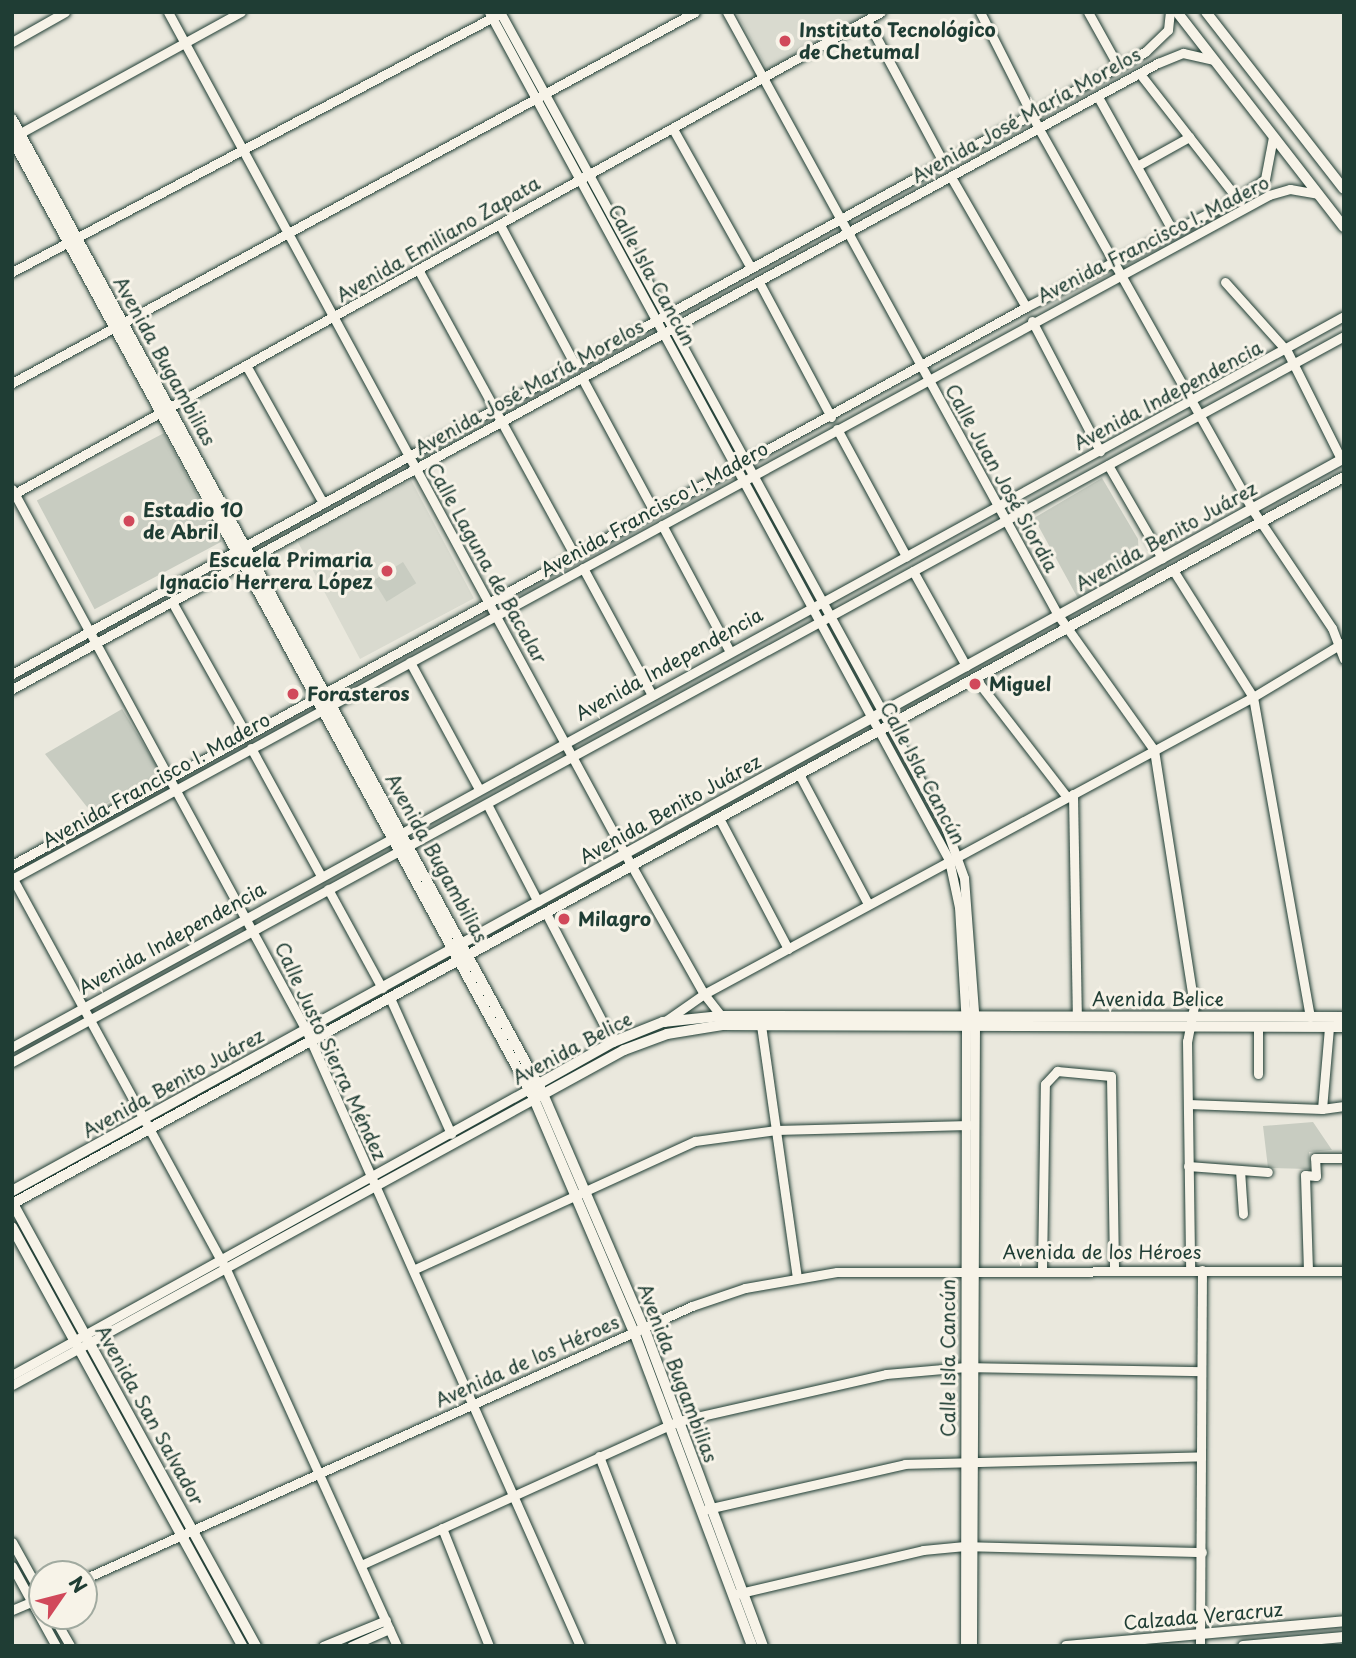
<!DOCTYPE html>
<meta charset="utf-8">
<style>
body{margin:0}
#map{position:relative;width:1356px;height:1658px;overflow:hidden;background:#eae8dd;font-family:"Playpen Sans",sans-serif}
div>[style]{position:absolute}
[style*='--x']{left:calc(var(--x)*1px);top:calc(var(--y)*1px);width:calc(var(--w)*1px);rotate:calc(var(--a)*1deg)}
.built>*{inset:0;background:#d9dacf;transform-origin:0 0}
.green>*{inset:0;background:#c8ccc1;transform-origin:0 0}
.roads{filter:drop-shadow(0 0 2px #1f3d34) drop-shadow(0 0 2px #1f3d34)}
.minor>*{height:9px;margin:-4.5px;padding:0 4.5px;transform-origin:4.5px;border-radius:4.5px;background:#f7f3e8}
.major>*{height:10px;margin:-5px;padding:0 5px;transform-origin:5px;border-radius:5px;background:#f7f3e8}
.dots>*{width:19px;height:19px;translate:-50% -50%;box-sizing:border-box;border:4px solid #f7f3e8;border-radius:50%}
span{translate:-50% -50%;white-space:nowrap;text-align:center;line-height:1.15;-webkit-text-stroke:6px #f7f3e8;paint-order:stroke}
.poi-label{font-size:19px;color:#1f3d34;font-weight:700}
.left{translate:0 -50%;text-align:left}
.right{translate:-100% -50%;text-align:right}
.street-label{font-size:19px;color:#1f3d34}
.frame{position:absolute;inset:0;border:14px solid #1f3d34;pointer-events:none}
.north{position:absolute;left:28px;top:1560px;width:70px;height:70px;box-sizing:border-box;background:#f7f3e8;border:2px solid #a1aaa0;border-radius:50%;rotate:55deg;font-size:19px;font-weight:700;line-height:28px;text-align:center;color:#1f3d34}
.north::after{content:'';display:block;margin:auto;width:24px;height:32px;background:#d1495b;clip-path:polygon(50% 0,100% 100%,50% 72%,0 100%)}
</style>
<div id="map">
<div class="built">
<i style="clip-path:polygon(736px 12px,869px 12px,768px 70px)"></i>
<i style="left:411px;top:480px;width:134px;height:129px;rotate:62deg"></i>
</div>
<div class="green">
<i style="left:164px;top:433px;width:123px;height:144px;rotate:62deg"></i>
<i style="clip-path:polygon(1102px 478px,1138px 539px,1139px 558px,1129px 578px,1081px 604px,1034px 518px)"></i>
<i style="left:403px;top:562px;width:25px;height:35px;rotate:58deg"></i>
<i style="clip-path:polygon(122px 709px,161px 773px,91px 812px,45px 754px)"></i>
<i style="clip-path:polygon(1313px 1122px,1332px 1150px,1309px 1152px,1310px 1169px,1268px 1168px,1263px 1126px)"></i>
</div>
<div class="roads">
<div class="minor">
<i style="--x:168;--y:12;--w:958;--a:61.51"></i>
<i style="--x:625;--y:854;--w:161;--a:60.6"></i>
<i style="--x:704;--y:994;--w:28;--a:52"></i>
<i style="--x:489;--y:12;--w:965;--a:61.52"></i>
<i style="--x:949;--y:860;--w:48;--a:78"></i>
<i style="--x:959;--y:907;--w:118;--a:86.6"></i>
<i style="--x:966;--y:1025;--w:621;--a:90.09"></i>
<i style="--x:500;--y:12;--w:930;--a:61.34"></i>
<i style="--x:946;--y:828;--w:53;--a:70.2"></i>
<i style="--x:964;--y:878;--w:147;--a:85.7"></i>
<i style="--x:975;--y:1025;--w:621;--a:90.28"></i>
<i style="--x:727;--y:12;--w:688;--a:61.24"></i>
<i style="--x:1058;--y:615;--w:166;--a:54.6"></i>
<i style="--x:1154;--y:750;--w:259;--a:81.1"></i>
<i style="--x:1194;--y:1006;--w:36;--a:101"></i>
<i style="--x:1187;--y:1041;--w:229;--a:89.2"></i>
<i style="--x:980;--y:12;--w:131;--a:63.2"></i>
<i style="--x:1039;--y:129;--w:436;--a:60.7"></i>
<i style="--x:1252;--y:509;--w:143;--a:56.1"></i>
<i style="--x:1332;--y:628;--w:33;--a:69"></i>
<i style="--x:1088;--y:12;--w:62;--a:60.9"></i>
<i style="--x:867;--y:20;--w:161;--a:61.8"></i>
<i style="--x:12;--y:42;--w:61;--a:-29.5"></i>
<i style="--x:1140;--y:74;--w:162;--a:52"></i>
<i style="--x:1098;--y:97;--w:154;--a:60.8"></i>
<i style="--x:673;--y:129;--w:159;--a:60.7"></i>
<i style="--x:15;--y:136;--w:258;--a:-28.8"></i>
<i style="--x:1137;--y:166;--w:60;--a:-29.1"></i>
<i style="--x:951;--y:177;--w:150;--a:60"></i>
<i style="--x:500;--y:225;--w:159;--a:61.8"></i>
<i style="--x:419;--y:271;--w:323;--a:61.3"></i>
<i style="--x:12;--y:272;--w:549;--a:-27.92"></i>
<i style="--x:759;--y:282;--w:153;--a:61.9"></i>
<i style="--x:1225;--y:282;--w:93;--a:48.1"></i>
<i style="--x:1287;--y:351;--w:121;--a:63.4"></i>
<i style="--x:1032;--y:321;--w:147;--a:62.4"></i>
<i style="--x:247;--y:367;--w:156;--a:60.8"></i>
<i style="--x:582;--y:378;--w:151;--a:61.6"></i>
<i style="--x:12;--y:383;--w:777;--a:-28.51"></i>
<i style="--x:837;--y:429;--w:145;--a:61.5"></i>
<i style="--x:1108;--y:465;--w:108;--a:59.9"></i>
<i style="--x:12;--y:489;--w:616;--a:61.48"></i>
<i style="--x:306;--y:1030;--w:674;--a:66.02"></i>
<i style="--x:12;--y:495;--w:994;--a:-29.07"></i>
<i style="--x:662;--y:525;--w:142;--a:61.8"></i>
<i style="--x:583;--y:568;--w:142;--a:61.5"></i>
<i style="--x:1173;--y:570;--w:150;--a:57.8"></i>
<i style="--x:1253;--y:697;--w:325;--a:79.9"></i>
<i style="--x:913;--y:571;--w:109;--a:60.8"></i>
<i style="--x:172;--y:602;--w:151;--a:60.7"></i>
<i style="--x:410;--y:662;--w:145;--a:61.5"></i>
<i style="--x:12;--y:674;--w:1293;--a:-28.77"></i>
<i style="--x:1145;--y:52;--w:32;--a:-44"></i>
<i style="--x:1168;--y:30;--w:18;--a:-84"></i>
<i style="--x:975;--y:678;--w:150;--a:52.3"></i>
<i style="--x:12;--y:689;--w:1306;--a:-28.65"></i>
<i style="--x:1158;--y:63;--w:27;--a:-22"></i>
<i style="--x:1183;--y:53;--w:32;--a:13"></i>
<i style="--x:251;--y:748;--w:146;--a:61.3"></i>
<i style="--x:799;--y:774;--w:147;--a:62"></i>
<i style="--x:1073;--y:794;--w:222;--a:89"></i>
<i style="--x:487;--y:804;--w:110;--a:62.5"></i>
<i style="--x:719;--y:818;--w:148;--a:62.2"></i>
<i style="--x:12;--y:865;--w:1157;--a:-28.82"></i>
<i style="--x:1026;--y:307;--w:238;--a:-27.2"></i>
<i style="--x:1238;--y:198;--w:33;--a:-35"></i>
<i style="--x:1265;--y:179;--w:43;--a:-79.2"></i>
<i style="--x:12;--y:877;--w:444;--a:61.4"></i>
<i style="--x:225;--y:1267;--w:416;--a:65.6"></i>
<i style="--x:12;--y:879;--w:1431;--a:-28.55"></i>
<i style="--x:1269;--y:195;--w:22;--a:-16"></i>
<i style="--x:1290;--y:189;--w:28;--a:10"></i>
<i style="--x:328;--y:889;--w:113;--a:61.4"></i>
<i style="--x:546;--y:913;--w:145;--a:62.6"></i>
<i style="--x:390;--y:998;--w:149;--a:65.8"></i>
<i style="--x:760;--y:1018;--w:262;--a:81.9"></i>
<i style="--x:664;--y:1022;--w:49;--a:-35"></i>
<i style="--x:704;--y:994;--w:624;--a:-28.41"></i>
<i style="--x:1253;--y:697;--w:106;--a:-31.1"></i>
<i style="--x:1258;--y:1027;--w:47;--a:90"></i>
<i style="--x:12;--y:1047;--w:1519;--a:-28.76"></i>
<i style="--x:12;--y:1062;--w:1517;--a:-28.59"></i>
<i style="--x:1188;--y:1104;--w:134;--a:2.1"></i>
<i style="--x:1322;--y:1109;--w:22;--a:-8"></i>
<i style="--x:1322;--y:1109;--w:82;--a:-85.1"></i>
<i style="--x:1188;--y:1166;--w:80;--a:4.3"></i>
<i style="--x:1240;--y:1170;--w:44;--a:86.1"></i>
<i style="--x:415;--y:1269;--w:308;--a:-24.6"></i>
<i style="--x:695;--y:1141;--w:82;--a:-7.7"></i>
<i style="--x:776;--y:1130;--w:193;--a:-1.5"></i>
<i style="--x:1042;--y:1269;--w:185;--a:-89.1"></i>
<i style="--x:1045;--y:1084;--w:18;--a:-47"></i>
<i style="--x:1057;--y:1071;--w:54;--a:5.3"></i>
<i style="--x:1111;--y:1076;--w:194;--a:89.1"></i>
<i style="--x:1308;--y:1271;--w:96;--a:-91.8"></i>
<i style="--x:1305;--y:1175;--w:11;--a:5"></i>
<i style="--x:1316;--y:1176;--w:18;--a:-93"></i>
<i style="--x:1315;--y:1158;--w:29;--a:0"></i>
<i style="--x:12;--y:1375;--w:591;--a:-28.95"></i>
<i style="--x:12;--y:1385;--w:595;--a:-28.72"></i>
<i style="--x:599;--y:1456;--w:204;--a:69"></i>
<i style="--x:707;--y:1509;--w:203;--a:-12.8"></i>
<i style="--x:905;--y:1464;--w:296;--a:-1.5"></i>
<i style="--x:442;--y:1528;--w:127;--a:68.3"></i>
<i style="--x:12;--y:1542;--w:62;--a:60.9"></i>
<i style="--x:361;--y:1565;--w:349;--a:-24.4"></i>
<i style="--x:679;--y:1421;--w:212;--a:-12.8"></i>
<i style="--x:886;--y:1374;--w:80;--a:-5"></i>
<i style="--x:966;--y:1367;--w:234;--a:1"></i>
<i style="--x:12;--y:1566;--w:91;--a:61.2"></i>
<i style="--x:84;--y:1579;--w:666;--a:-24.18"></i>
<i style="--x:692;--y:1306;--w:56;--a:-18.8"></i>
<i style="--x:745;--y:1288;--w:93;--a:-9.9"></i>
<i style="--x:837;--y:1272;--w:507;--a:-0.11"></i>
<i style="--x:736;--y:1594;--w:192;--a:-13.2"></i>
<i style="--x:923;--y:1550;--w:42;--a:-5.4"></i>
<i style="--x:965;--y:1546;--w:237;--a:1.5"></i>
<i style="--x:12;--y:1610;--w:26;--a:-23"></i>
<i style="--x:53;--y:1616;--w:34;--a:60"></i>
<i style="--x:323;--y:1646;--w:68;--a:-22.4"></i>
<i style="--x:351;--y:1646;--w:42;--a:-24.1"></i>
<i style="--x:1200;--y:1646;--w:376;--a:-89.7"></i>
</div>
<div class="major">
<i style="--x:1177;--y:12;--w:272;--a:52.2"></i>
<i style="--x:1206;--y:12;--w:224;--a:52.1"></i>
<i style="--x:12;--y:119;--w:1110;--a:61.43"></i>
<i style="--x:543;--y:1094;--w:255;--a:66.7"></i>
<i style="--x:644;--y:1328;--w:340;--a:69.5"></i>
<i style="--x:12;--y:139;--w:1093;--a:61.46"></i>
<i style="--x:534;--y:1099;--w:254;--a:66.8"></i>
<i style="--x:634;--y:1332;--w:335;--a:69.4"></i>
<i style="--x:533;--y:1087;--w:92;--a:-29.4"></i>
<i style="--x:613;--y:1042;--w:54;--a:-21.8"></i>
<i style="--x:663;--y:1022;--w:58;--a:-5.9"></i>
<i style="--x:721;--y:1016;--w:623;--a:0.09"></i>
<i style="--x:540;--y:1096;--w:96;--a:-28.7"></i>
<i style="--x:624;--y:1050;--w:46;--a:-20.4"></i>
<i style="--x:667;--y:1034;--w:56;--a:-9.3"></i>
<i style="--x:722;--y:1025;--w:622;--a:0.18"></i>
<i style="--x:12;--y:1191;--w:1520;--a:-28.82"></i>
<i style="--x:12;--y:1202;--w:507;--a:61.21"></i>
<i style="--x:12;--y:1204;--w:1517;--a:-28.63"></i>
<i style="--x:12;--y:1227;--w:478;--a:61.2"></i>
<i style="--x:1066;--y:1646;--w:279;--a:-5.1"></i>
<i style="--x:1243;--y:1646;--w:101;--a:-5.1"></i>
</div>
</div>
<div class="dots">
<i style="left:785px;top:41px;background:#d1495b"></i>
<i style="left:129px;top:521px;background:#d1495b"></i>
<i style="left:387px;top:571px;background:#d1495b"></i>
<i style="left:975px;top:684px;background:#d1495b"></i>
<i style="left:293px;top:694px;background:#d1495b"></i>
<i style="left:564px;top:919px;background:#d1495b"></i>
</div>
<div class="poi-label">
<span class="left" style="left:799px;top:41px">Instituto Tecnológico<br>de Chetumal</span>
<span class="left" style="left:143px;top:521px">Estadio 10<br>de Abril</span>
<span class="right" style="left:373px;top:571px">Escuela Primaria<br>Ignacio Herrera López</span>
<span class="left" style="left:989px;top:684px">Miguel</span>
<span class="left" style="left:307px;top:694px">Forasteros</span>
<span class="left" style="left:578px;top:919px">Milagro</span>
</div>
<div class="street-label">
<span style="left:1026px;top:115px;rotate:-29deg">Avenida José María Morelos</span>
<span style="left:438px;top:239px;rotate:-30deg">Avenida Emiliano Zapata</span>
<span style="left:1153px;top:239px;rotate:-27deg">Avenida Francisco I. Madero</span>
<span style="left:652px;top:275px;rotate:61deg">Calle Isla Cancún</span>
<span style="left:165px;top:361px;rotate:61deg">Avenida Bugambilias</span>
<span style="left:529px;top:387px;rotate:-29deg">Avenida José María Morelos</span>
<span style="left:1168px;top:395px;rotate:-28deg">Avenida Independencia</span>
<span style="left:1002px;top:478px;rotate:61deg">Calle Juan José Siordia</span>
<span style="left:654px;top:509px;rotate:-29deg">Avenida Francisco I. Madero</span>
<span style="left:1166px;top:536px;rotate:-29deg">Avenida Benito Juárez</span>
<span style="left:487px;top:563px;rotate:61deg">Calle Laguna de Bacalar</span>
<span style="left:669px;top:664px;rotate:-29deg">Avenida Independencia</span>
<span style="left:923px;top:773px;rotate:62deg">Calle Isla Cancún</span>
<span style="left:156px;top:780px;rotate:-29deg">Avenida Francisco I. Madero</span>
<span style="left:670px;top:809px;rotate:-29deg">Avenida Benito Juárez</span>
<span style="left:437px;top:858px;rotate:61deg">Avenida Bugambilias</span>
<span style="left:172px;top:938px;rotate:-29deg">Avenida Independencia</span>
<span style="left:1158px;top:999px">Avenida Belice</span>
<span style="left:572px;top:1048px;rotate:-28deg">Avenida Belice</span>
<span style="left:331px;top:1051px;rotate:65deg">Calle Justo Sierra Méndez</span>
<span style="left:173px;top:1083px;rotate:-29deg">Avenida Benito Juárez</span>
<span style="left:1102px;top:1252px">Avenida de los Héroes</span>
<span style="left:948px;top:1358px;rotate:-90deg">Calle Isla Cancún</span>
<span style="left:527px;top:1361px;rotate:-24deg">Avenida de los Héroes</span>
<span style="left:678px;top:1373px;rotate:69deg">Avenida Bugambilias</span>
<span style="left:150px;top:1415px;rotate:61deg">Avenida San Salvador</span>
<span style="left:1203px;top:1616px;rotate:-5deg">Calzada Veracruz</span>
</div>
<div class="frame"></div>
<div class="north">N</div>
</div>
